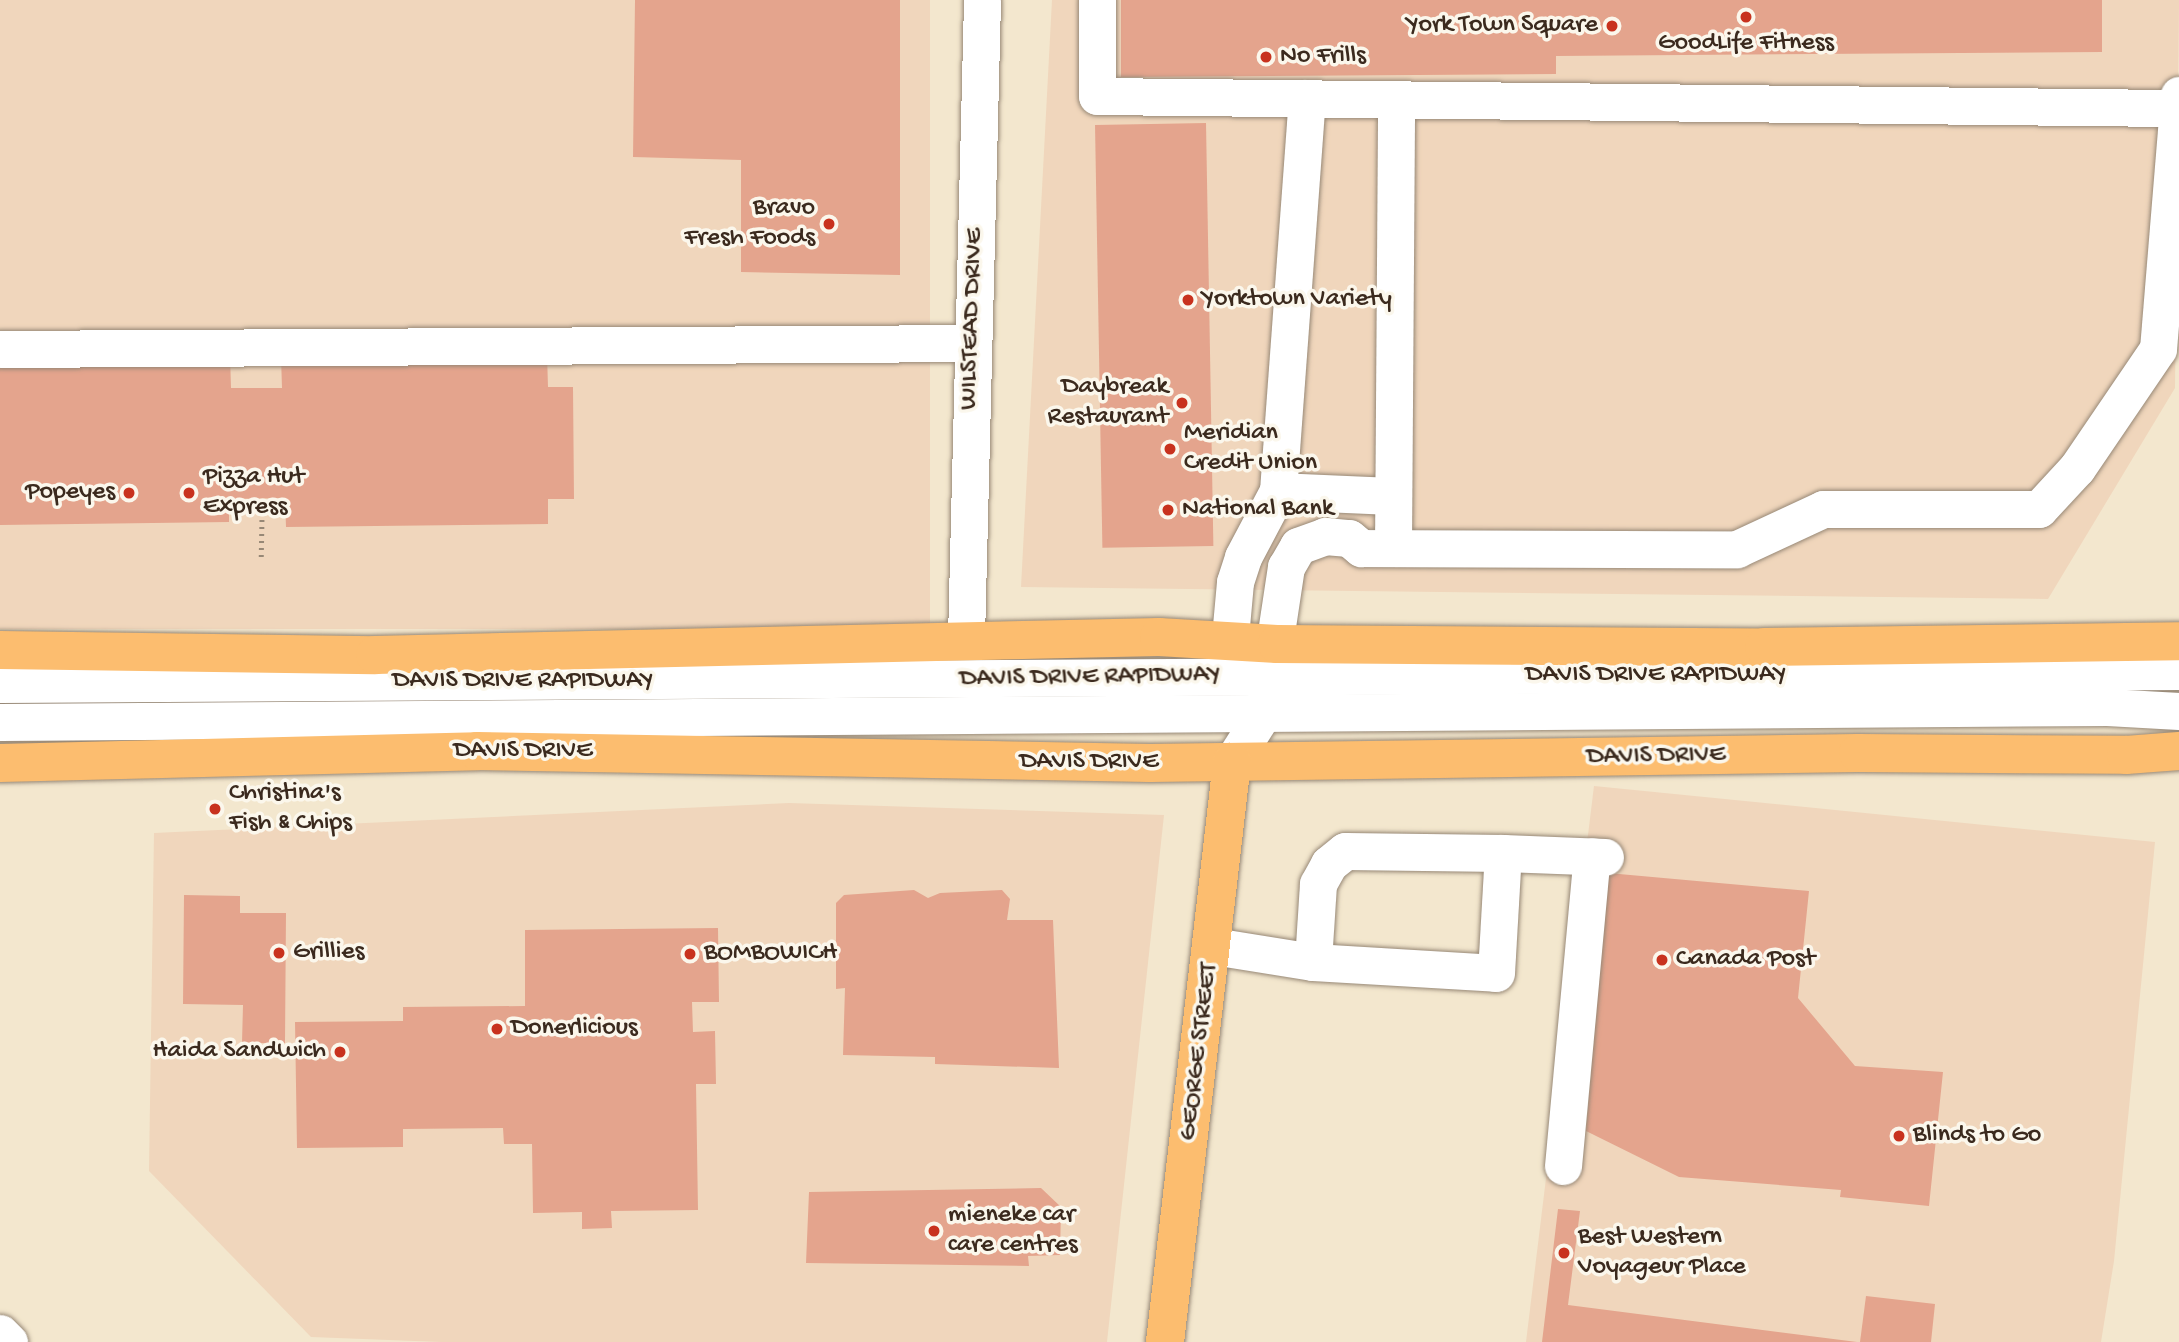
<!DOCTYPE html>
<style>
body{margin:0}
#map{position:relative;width:2179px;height:1342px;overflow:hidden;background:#f3e7ce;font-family:"Gochi Hand",sans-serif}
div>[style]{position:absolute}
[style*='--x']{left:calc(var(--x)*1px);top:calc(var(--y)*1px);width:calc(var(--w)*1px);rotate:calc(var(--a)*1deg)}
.built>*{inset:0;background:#f0d6bc;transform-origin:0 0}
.building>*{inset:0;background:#e4a48d;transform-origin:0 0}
.path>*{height:4.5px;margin-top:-2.25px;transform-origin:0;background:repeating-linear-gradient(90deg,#978876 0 2px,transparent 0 7px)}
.roads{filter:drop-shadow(0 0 2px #978876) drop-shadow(0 0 2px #978876)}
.minor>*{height:37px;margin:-18.5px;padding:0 18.5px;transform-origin:18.5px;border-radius:18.5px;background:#fff}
.major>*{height:38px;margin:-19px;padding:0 19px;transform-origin:19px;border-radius:19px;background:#fcbd6f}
.dots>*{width:19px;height:19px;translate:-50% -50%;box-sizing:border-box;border:4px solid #fbf7ec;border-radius:50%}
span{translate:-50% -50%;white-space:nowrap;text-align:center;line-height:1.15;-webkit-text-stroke:7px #fbf7ec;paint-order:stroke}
.poi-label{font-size:26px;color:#3b2a1e}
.right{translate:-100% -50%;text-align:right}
.left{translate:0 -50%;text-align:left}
.street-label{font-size:26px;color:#3b2a1e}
</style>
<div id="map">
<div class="built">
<i style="left:0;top:0;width:930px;height:629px"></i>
<i style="clip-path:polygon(1052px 0,2179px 0,2175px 388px,2048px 599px,1021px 587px)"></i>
<i style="clip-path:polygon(1594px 786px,2155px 842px,2114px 1261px,2101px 1342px,1526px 1342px)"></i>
<i style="clip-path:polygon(789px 803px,1164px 815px,1107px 1342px,441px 1342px,311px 1337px,149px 1171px,154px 833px)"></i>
</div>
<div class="building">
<i style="clip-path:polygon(635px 0,900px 0,900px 275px,741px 272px,741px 160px,633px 157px)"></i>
<i style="clip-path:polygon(1121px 0,2102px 0,2102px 52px,1556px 56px,1556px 74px,1121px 77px)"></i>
<i style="left:1206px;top:123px;width:423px;height:111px;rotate:89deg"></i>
<i style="clip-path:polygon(0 353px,230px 355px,231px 388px,282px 388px,281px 357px,547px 354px,548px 387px,573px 387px,574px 499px,548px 499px,548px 524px,286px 527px,285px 498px,229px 499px,229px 522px,0 525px)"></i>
<i style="clip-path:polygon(1608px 873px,1809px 891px,1798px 998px,1855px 1066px,1943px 1072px,1929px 1206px,1840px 1197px,1841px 1190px,1679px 1177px,1586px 1131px)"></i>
<i style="clip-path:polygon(914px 890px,928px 898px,940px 893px,1002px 890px,1010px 899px,1007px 920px,1053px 920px,1059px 1068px,935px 1064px,935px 1057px,843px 1055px,845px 988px,836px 989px,836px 903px,844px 895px)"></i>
<i style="clip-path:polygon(184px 895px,240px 896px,240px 913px,286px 913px,285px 1043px,242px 1043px,243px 1005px,183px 1004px)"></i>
<i style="clip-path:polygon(718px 928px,719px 1002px,692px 1002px,693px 1032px,715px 1031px,716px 1084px,696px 1084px,698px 1210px,611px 1211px,612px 1228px,582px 1229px,582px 1212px,533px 1213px,532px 1144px,504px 1144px,503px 1128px,403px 1129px,403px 1147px,297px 1148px,295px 1022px,403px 1021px,403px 1007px,525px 1006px,525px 930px)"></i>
<i style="clip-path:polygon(1041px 1188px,1061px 1207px,1060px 1255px,1028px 1256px,1029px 1266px,806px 1263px,809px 1192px)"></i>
<i style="clip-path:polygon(1558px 1209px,1580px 1211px,1568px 1305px,1857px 1342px,1542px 1342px)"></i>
<i style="clip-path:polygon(1866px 1296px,1935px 1304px,1931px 1342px,1860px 1342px)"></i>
</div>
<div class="path">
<i style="--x:261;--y:557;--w:54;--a:-88.9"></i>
</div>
<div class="roads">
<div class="minor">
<i style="--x:1097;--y:0;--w:96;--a:90"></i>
<i style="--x:1097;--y:96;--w:1081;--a:0.64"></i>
<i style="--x:0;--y:349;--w:972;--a:-0.35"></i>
<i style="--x:1278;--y:491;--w:113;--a:2.5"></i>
<i style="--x:1393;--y:548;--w:449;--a:-89.6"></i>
<i style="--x:966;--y:638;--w:638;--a:-88.56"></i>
<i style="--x:1227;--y:670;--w:88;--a:-84.8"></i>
<i style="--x:1235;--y:582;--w:26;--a:-72"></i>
<i style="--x:1243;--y:557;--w:75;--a:-62.1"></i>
<i style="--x:1278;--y:491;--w:394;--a:-85.8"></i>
<i style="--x:0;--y:684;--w:2179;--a:-0.34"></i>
<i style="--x:0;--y:722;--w:2107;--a:-0.41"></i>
<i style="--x:2107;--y:707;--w:72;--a:3.2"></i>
<i style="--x:1232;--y:762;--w:59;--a:-57.4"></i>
<i style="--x:1264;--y:712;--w:147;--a:-81.4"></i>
<i style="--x:1286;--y:567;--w:24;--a:-60"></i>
<i style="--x:1298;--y:546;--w:29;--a:-20"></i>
<i style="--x:1325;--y:536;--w:24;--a:5"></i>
<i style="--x:1349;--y:538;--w:16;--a:40"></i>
<i style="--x:1361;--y:548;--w:376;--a:0.2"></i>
<i style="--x:1737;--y:549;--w:95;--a:-24.9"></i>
<i style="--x:1823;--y:509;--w:216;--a:0"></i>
<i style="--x:2039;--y:509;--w:56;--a:-47.2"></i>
<i style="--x:2077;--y:468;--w:144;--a:-55.8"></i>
<i style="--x:2158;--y:349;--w:255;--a:-85.3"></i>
<i style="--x:1503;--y:853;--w:102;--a:2.2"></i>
<i style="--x:1213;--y:946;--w:101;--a:9.1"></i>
<i style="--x:1313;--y:962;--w:183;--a:3.4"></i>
<i style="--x:1496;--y:973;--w:120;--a:-86.7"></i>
<i style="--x:1503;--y:853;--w:158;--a:-179.3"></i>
<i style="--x:1345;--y:851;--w:21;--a:141"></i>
<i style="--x:1329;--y:864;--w:23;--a:119"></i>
<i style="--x:1318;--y:884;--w:78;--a:93.7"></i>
<i style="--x:1563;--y:1166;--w:311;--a:-84.7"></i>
<i style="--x:0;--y:1333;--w:13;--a:45"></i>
</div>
<div class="major">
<i style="--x:0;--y:650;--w:375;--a:0.8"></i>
<i style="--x:375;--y:655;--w:784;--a:-1.32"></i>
<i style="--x:1159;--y:637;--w:118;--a:3.4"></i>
<i style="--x:1277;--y:644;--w:487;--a:0.4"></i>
<i style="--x:1764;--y:647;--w:415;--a:-0.8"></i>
<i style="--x:0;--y:763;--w:477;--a:-1.4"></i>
<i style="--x:477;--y:751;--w:673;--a:1.02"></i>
<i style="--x:1150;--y:763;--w:708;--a:-0.81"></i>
<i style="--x:1858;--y:753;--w:268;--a:0.4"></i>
<i style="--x:2126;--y:755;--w:53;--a:-4.3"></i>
<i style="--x:1165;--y:1342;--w:584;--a:-83.41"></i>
</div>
</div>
<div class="dots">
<i style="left:1746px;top:17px;background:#c8321e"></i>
<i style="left:1612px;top:26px;background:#c8321e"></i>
<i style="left:1266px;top:57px;background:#c8321e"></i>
<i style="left:829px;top:224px;background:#c8321e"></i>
<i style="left:1188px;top:300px;background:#c8321e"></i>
<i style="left:1182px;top:403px;background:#c8321e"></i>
<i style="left:1170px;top:449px;background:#c8321e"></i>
<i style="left:129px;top:493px;background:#c8321e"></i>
<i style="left:189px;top:493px;background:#c8321e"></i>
<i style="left:1168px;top:510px;background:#c8321e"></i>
<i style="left:215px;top:809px;background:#c8321e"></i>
<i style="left:279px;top:953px;background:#c8321e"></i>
<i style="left:690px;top:954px;background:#c8321e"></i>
<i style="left:1662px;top:960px;background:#c8321e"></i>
<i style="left:497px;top:1029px;background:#c8321e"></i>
<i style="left:340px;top:1052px;background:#c8321e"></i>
<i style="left:1899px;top:1136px;background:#c8321e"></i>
<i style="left:934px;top:1231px;background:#c8321e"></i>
<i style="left:1564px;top:1253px;background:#c8321e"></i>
</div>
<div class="poi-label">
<span class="right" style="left:1598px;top:26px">York Town Square</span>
<span style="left:1746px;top:44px">GoodLife Fitness</span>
<span class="left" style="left:1280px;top:57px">No Frills</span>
<span class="right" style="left:815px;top:224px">Bravo<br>Fresh Foods</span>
<span class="left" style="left:1202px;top:300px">Yorktown Variety</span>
<span class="right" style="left:1168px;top:403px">Daybreak<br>Restaurant</span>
<span class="left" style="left:1184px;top:449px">Meridian<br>Credit Union</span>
<span class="left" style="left:203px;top:493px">Pizza Hut<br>Express</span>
<span class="right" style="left:115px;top:493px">Popeyes</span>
<span class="left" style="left:1182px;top:510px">National Bank</span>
<span class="left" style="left:229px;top:809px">Christina's<br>Fish &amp; Chips</span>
<span class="left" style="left:293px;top:953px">Grillies</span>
<span class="left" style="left:704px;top:954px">BOMBOWICH</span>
<span class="left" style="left:1676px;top:960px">Canada Post</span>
<span class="left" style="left:511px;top:1029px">Donerlicious</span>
<span class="right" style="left:326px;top:1052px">Haida Sandwich</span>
<span class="left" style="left:1913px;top:1136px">Blinds to Go</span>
<span class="left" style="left:948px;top:1231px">mieneke car<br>care centres</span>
<span class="left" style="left:1578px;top:1253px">Best Western<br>Voyageur Place</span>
</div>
<div class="street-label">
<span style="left:973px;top:319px;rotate:-88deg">WILSTEAD DRIVE</span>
<span style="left:1656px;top:676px">DAVIS DRIVE RAPIDWAY</span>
<span style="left:1090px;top:678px;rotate:-1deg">DAVIS DRIVE RAPIDWAY</span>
<span style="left:523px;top:682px">DAVIS DRIVE RAPIDWAY</span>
<span style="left:523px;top:752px">DAVIS DRIVE</span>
<span style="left:1656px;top:757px;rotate:-1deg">DAVIS DRIVE</span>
<span style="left:1089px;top:763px">DAVIS DRIVE</span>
<span style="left:1200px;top:1052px;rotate:-83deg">GEORGE STREET</span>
</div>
</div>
